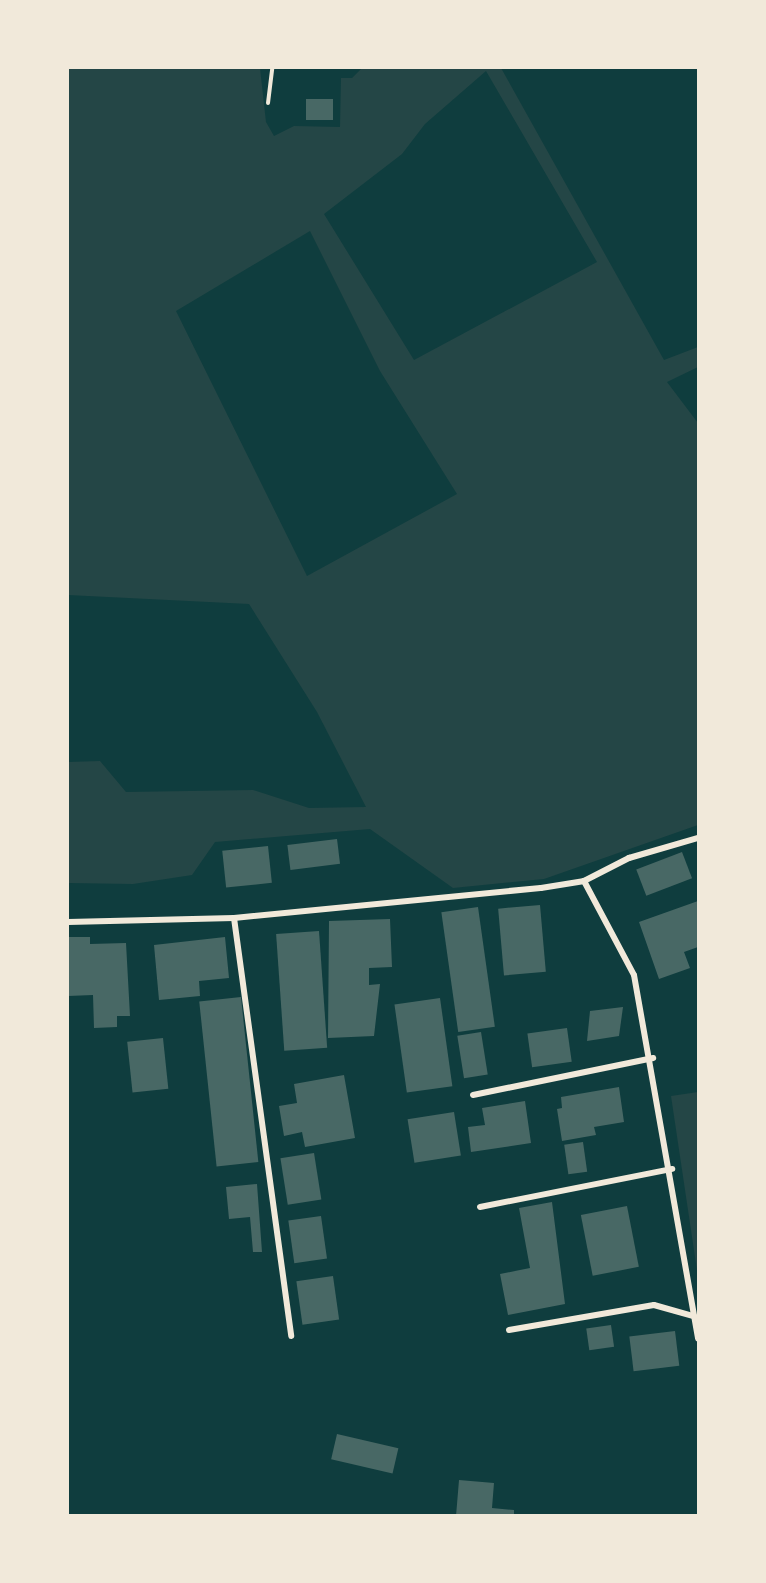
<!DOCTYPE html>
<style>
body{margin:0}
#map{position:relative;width:766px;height:1583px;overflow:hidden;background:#0f3d3e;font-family:"PT Sans Narrow",sans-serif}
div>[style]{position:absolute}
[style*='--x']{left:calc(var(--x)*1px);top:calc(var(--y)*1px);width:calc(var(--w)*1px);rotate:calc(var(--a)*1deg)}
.green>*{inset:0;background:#244646}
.building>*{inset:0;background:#486865;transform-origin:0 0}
.path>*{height:4px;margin:-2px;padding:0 2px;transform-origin:2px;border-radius:2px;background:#f1e9da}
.minor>*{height:6px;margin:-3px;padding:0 3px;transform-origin:3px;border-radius:3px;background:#f1e9da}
span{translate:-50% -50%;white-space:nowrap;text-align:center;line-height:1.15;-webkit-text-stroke:5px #f1e9da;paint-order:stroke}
.frame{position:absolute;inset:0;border:69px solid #f1e9da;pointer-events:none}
</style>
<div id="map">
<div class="green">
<i style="clip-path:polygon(evenodd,68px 68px,260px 68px,266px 122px,274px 136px,294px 126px,340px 127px,341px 78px,352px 78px,362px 68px,501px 68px,664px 360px,698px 347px,698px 367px,667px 382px,698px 423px,698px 825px,544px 879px,453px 888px,370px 829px,215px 842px,192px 875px,133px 884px,68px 883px,68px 762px,100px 761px,126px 792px,253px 790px,309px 808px,366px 807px,317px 712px,249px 604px,68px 595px,68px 68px,486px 71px,597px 262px,414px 360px,324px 214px,402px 154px,425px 124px,486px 71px,68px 68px,310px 231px,380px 371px,457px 494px,307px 576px,176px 311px,310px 231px)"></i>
<i style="clip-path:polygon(698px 1092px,698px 1277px,671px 1096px)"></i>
</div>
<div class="building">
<i style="left:306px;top:99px;width:27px;height:21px"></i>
<i style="left:337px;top:839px;width:25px;height:50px;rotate:83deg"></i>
<i style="left:268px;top:846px;width:37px;height:46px;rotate:84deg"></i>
<i style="left:682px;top:852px;width:28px;height:49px;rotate:69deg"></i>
<i style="clip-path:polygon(698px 901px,698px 947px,684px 952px,690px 968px,659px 979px,639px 922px)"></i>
<i style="left:540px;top:905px;width:67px;height:42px;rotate:85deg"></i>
<i style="left:478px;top:907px;width:121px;height:37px;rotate:82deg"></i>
<i style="clip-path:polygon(390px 919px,392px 967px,369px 968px,369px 985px,380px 984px,374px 1036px,328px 1038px,329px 921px)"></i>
<i style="left:319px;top:931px;width:117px;height:43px;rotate:86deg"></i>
<i style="clip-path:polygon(68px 937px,90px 937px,90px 944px,126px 943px,130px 1016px,117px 1016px,117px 1027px,94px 1028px,93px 995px,68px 996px)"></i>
<i style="clip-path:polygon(225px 937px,229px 978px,199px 981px,200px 996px,159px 1000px,154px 945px)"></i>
<i style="left:241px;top:997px;width:166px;height:42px;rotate:84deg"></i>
<i style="left:440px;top:998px;width:89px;height:46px;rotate:82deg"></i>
<i style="clip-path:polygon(623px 1007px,619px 1036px,587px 1041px,590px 1011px)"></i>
<i style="left:567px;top:1028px;width:34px;height:40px;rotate:82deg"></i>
<i style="left:481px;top:1032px;width:43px;height:24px;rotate:81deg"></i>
<i style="left:163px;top:1038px;width:51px;height:36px;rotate:84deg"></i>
<i style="clip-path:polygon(344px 1075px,355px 1138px,305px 1147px,302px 1132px,284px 1136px,279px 1106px,297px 1103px,294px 1084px)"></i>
<i style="clip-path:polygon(619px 1087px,624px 1122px,594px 1127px,596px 1135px,562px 1141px,557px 1109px,562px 1108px,561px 1097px)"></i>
<i style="clip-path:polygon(525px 1101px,531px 1143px,471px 1152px,468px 1127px,485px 1125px,482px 1108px)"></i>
<i style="left:454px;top:1112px;width:44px;height:47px;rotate:81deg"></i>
<i style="left:583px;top:1142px;width:30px;height:19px;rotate:82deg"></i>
<i style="left:314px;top:1153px;width:47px;height:34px;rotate:81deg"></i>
<i style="clip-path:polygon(257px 1184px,262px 1252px,253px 1252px,250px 1217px,229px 1219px,226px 1187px)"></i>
<i style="clip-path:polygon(552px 1202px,565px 1304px,508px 1315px,500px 1274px,530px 1268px,519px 1208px)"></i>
<i style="left:627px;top:1206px;width:62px;height:47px;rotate:79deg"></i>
<i style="left:321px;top:1216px;width:43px;height:33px;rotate:82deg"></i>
<i style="left:333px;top:1276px;width:44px;height:37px;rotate:82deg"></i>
<i style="left:611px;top:1325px;width:22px;height:25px;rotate:82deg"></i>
<i style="left:675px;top:1331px;width:35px;height:46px;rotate:83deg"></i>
<i style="left:337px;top:1434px;width:63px;height:26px;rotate:13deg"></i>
<i style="clip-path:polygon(459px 1480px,494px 1483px,492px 1508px,514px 1510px,514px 1516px,456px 1516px)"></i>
</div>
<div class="path">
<i style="--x:268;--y:103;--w:35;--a:-83"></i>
</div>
<div class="minor">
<i style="--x:584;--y:881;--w:106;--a:62"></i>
<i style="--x:634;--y:975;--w:369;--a:80"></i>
<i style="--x:234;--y:918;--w:422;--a:82.2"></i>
<i style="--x:68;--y:922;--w:166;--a:-1.4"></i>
<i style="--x:234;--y:918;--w:308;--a:-5.6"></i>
<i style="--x:541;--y:888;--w:44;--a:-9.2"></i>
<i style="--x:584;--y:881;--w:51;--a:-27.1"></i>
<i style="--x:629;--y:858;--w:72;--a:-16.2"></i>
<i style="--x:473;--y:1095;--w:184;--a:-11.6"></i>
<i style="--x:480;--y:1207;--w:196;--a:-11.2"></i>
<i style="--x:509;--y:1330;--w:147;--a:-9.8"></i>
<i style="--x:654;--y:1305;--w:41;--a:15.8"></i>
</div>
<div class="frame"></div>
</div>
